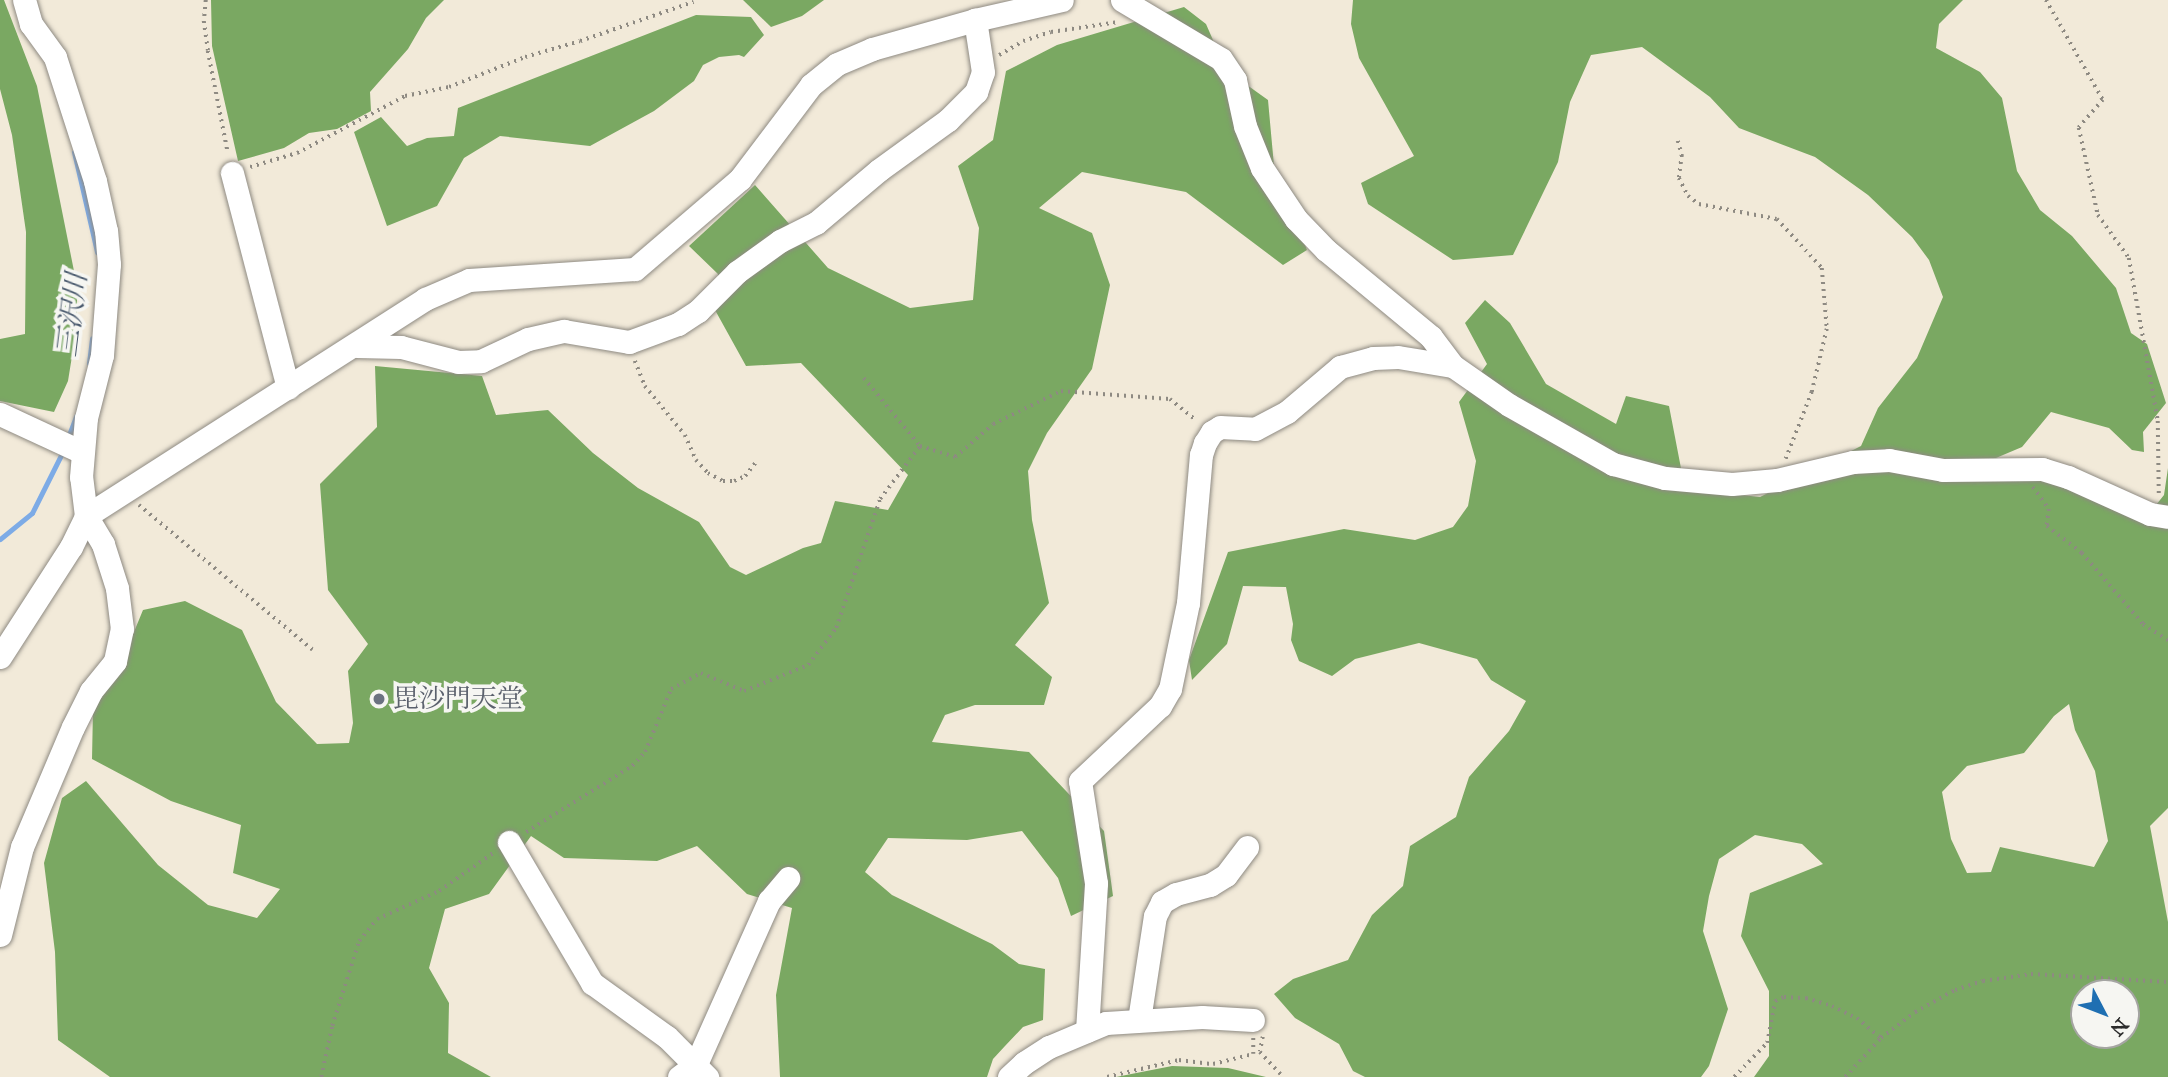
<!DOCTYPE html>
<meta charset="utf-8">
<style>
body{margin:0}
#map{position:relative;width:2168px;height:1077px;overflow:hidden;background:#f2ead9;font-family:"IM FELL Great Primer","Noto Serif JP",serif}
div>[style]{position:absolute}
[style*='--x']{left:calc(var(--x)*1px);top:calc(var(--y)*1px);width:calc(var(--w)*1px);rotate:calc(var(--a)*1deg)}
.forest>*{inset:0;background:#7aa862}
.stream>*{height:5px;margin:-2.5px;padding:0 2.5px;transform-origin:2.5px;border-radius:2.5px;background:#7dabe6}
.path>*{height:3.5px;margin-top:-1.75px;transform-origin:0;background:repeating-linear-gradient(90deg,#8e8a82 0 2px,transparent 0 7px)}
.roads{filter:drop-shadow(0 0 2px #8e8a82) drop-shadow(0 0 2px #8e8a82)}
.minor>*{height:23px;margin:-11.5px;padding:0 11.5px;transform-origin:11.5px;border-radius:11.5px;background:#fff}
.dots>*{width:19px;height:19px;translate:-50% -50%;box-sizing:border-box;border:4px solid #f6f6f2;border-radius:50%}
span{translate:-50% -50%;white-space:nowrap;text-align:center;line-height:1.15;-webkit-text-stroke:7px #f6f6f2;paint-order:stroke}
.worship-label{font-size:26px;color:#5b616d}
.left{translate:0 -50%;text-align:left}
.water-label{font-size:28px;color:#48586c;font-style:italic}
.north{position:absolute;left:2070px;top:979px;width:70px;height:70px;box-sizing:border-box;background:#f6f6f2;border:2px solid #a5a5a2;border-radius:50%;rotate:132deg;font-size:19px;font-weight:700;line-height:28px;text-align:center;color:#2b2b2b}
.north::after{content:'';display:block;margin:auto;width:24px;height:32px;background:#1f6fb2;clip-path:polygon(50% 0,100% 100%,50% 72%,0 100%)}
</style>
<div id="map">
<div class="forest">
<i style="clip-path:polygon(0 0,4px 0,37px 86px,77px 286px,77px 325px,68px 381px,54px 412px,0 401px,0 339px,25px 334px,26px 232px,12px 135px,0 89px)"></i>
<i style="clip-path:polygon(211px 0,444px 0,426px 18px,408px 49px,370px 92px,371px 111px,337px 129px,309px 133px,284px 148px,238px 161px,212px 46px)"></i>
<i style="clip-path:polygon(743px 0,824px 0,802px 16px,771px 27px)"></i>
<i style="clip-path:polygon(evenodd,1353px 0,1963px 0,1939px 24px,1936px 48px,1980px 72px,2002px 98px,2017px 171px,2040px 210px,2072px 236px,2116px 288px,2131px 333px,2147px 344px,2166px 403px,2143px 432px,2144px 452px,2132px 450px,2109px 428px,2051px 412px,2022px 447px,1996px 458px,2063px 479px,2144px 520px,2164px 495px,2168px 468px,2168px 808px,2150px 826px,2168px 922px,2168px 1077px,1754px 1077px,1769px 1056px,1769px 991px,1741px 936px,1750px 893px,1823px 864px,1802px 844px,1755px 835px,1719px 859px,1709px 896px,1703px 931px,1728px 1009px,1709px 1066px,1701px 1077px,1365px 1077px,1353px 1071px,1339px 1044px,1295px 1018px,1274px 994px,1293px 979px,1348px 960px,1372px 915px,1403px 886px,1410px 846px,1456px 817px,1469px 777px,1509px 731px,1526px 701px,1491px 680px,1477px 659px,1419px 643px,1355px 659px,1332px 676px,1299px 661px,1291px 640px,1293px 624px,1286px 587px,1243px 586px,1227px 644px,1192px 680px,1189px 660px,1228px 552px,1344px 529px,1415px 540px,1453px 527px,1468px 506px,1476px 461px,1459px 402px,1487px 364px,1465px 323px,1485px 300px,1510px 323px,1546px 384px,1616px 424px,1626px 396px,1669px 406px,1685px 489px,1760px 497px,1861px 446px,1878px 408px,1917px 358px,1943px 297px,1929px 260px,1912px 237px,1868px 195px,1815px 157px,1739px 128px,1710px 97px,1642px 47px,1591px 55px,1570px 102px,1558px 162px,1513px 255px,1453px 260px,1368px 204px,1361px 183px,1414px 156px,1359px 58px,1351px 24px,1353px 0,2069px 704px,2075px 730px,2095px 771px,2108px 841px,2094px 867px,2000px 847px,1991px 872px,1967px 873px,1951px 839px,1942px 792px,1967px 766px,2024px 753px,2054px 716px,2069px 704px,1353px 0,2084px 993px,2126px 993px,2126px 1035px,2084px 1035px,2084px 993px)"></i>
<i style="clip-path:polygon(1184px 7px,1206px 24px,1226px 70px,1268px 100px,1274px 166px,1307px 250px,1283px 265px,1186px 192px,1082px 172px,1039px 208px,1092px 233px,1110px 285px,1092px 369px,1047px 433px,1028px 471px,1032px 520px,1049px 603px,1015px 645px,1052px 677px,1044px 705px,975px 705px,945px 715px,932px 742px,1029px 752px,1104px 831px,1113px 896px,1071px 916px,1058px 878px,1022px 831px,967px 840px,888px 838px,865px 872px,892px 895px,992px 944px,1019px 964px,1045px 969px,1043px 1020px,1023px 1027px,1005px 1046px,993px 1059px,987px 1077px,780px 1077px,776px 995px,792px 908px,747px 894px,697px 846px,657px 861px,564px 858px,531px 836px,489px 894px,445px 909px,429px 968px,449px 1003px,448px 1053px,491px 1077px,110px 1077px,58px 1040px,55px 952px,44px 863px,62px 798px,86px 781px,158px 865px,208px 905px,257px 918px,280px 889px,233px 873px,241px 825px,171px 801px,92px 759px,93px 709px,122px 661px,143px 610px,185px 601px,242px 630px,276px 702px,317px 744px,349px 743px,353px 723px,348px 671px,368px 644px,328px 590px,320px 484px,377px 427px,375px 366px,482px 376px,496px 415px,548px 410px,593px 453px,638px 488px,699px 522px,730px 567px,746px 575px,803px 548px,821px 543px,835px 501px,888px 510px,908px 475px,801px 363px,746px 366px,715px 310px,718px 274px,689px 246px,755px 185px,828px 268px,910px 308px,973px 300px,979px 228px,958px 166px,993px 140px,1006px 71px,1057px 45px)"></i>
<i style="clip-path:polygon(696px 15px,751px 17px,764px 35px,744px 57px,739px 55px,719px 57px,703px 65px,694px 81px,654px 111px,590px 146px,500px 136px,464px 158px,437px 206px,387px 226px,354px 132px,381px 117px,407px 146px,427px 138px,454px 136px,458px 108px)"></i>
<i style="clip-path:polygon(1172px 1066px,1228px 1068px,1266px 1077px,1116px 1077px)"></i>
</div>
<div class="stream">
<i style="--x:74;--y:152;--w:103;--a:77"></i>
<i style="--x:89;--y:363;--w:25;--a:-83"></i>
<i style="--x:67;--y:440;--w:26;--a:-69"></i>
<i style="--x:0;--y:539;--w:41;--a:-39.1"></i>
<i style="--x:32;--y:513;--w:72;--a:-63.4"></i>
</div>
<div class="path">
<i style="--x:206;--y:0;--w:21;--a:95"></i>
<i style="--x:204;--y:21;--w:30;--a:82"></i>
<i style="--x:208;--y:51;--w:104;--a:78.9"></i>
<i style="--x:2046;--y:0;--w:115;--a:60.3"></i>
<i style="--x:2103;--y:100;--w:37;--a:131"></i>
<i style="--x:2079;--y:128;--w:89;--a:77.7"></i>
<i style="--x:2098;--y:215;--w:53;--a:54.2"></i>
<i style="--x:2129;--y:258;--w:166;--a:79.9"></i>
<i style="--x:2158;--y:421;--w:75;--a:89.2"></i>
<i style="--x:999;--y:55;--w:28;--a:-30"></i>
<i style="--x:1023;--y:41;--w:29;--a:-18"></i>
<i style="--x:1051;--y:32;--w:68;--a:-8.5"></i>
<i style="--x:1678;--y:141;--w:15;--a:74"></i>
<i style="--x:1682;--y:155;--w:23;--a:97"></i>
<i style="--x:1679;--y:178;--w:20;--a:63"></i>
<i style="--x:1688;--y:196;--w:14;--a:36"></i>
<i style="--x:1699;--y:204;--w:79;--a:10.9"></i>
<i style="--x:1777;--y:219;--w:67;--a:47.4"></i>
<i style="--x:1822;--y:268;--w:61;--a:85.3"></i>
<i style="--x:1827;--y:329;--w:65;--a:103.4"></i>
<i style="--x:1812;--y:392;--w:72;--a:111.2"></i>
<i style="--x:250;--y:167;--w:49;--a:-16.6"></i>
<i style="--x:297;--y:153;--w:122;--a:-27.8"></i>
<i style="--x:405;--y:96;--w:45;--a:-11.6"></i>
<i style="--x:449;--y:87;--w:82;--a:-21.5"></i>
<i style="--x:525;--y:57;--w:57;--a:-16.2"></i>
<i style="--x:580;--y:41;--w:120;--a:-19"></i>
<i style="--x:635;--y:361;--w:27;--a:68"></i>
<i style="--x:645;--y:386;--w:63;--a:50.8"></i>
<i style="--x:685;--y:435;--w:27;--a:66"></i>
<i style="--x:696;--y:460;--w:18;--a:47"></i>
<i style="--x:708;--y:473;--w:17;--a:28"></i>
<i style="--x:723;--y:481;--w:11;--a:0"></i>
<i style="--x:734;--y:481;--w:12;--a:-24"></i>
<i style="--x:745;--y:476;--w:18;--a:-52"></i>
<i style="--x:864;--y:378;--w:88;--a:50.5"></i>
<i style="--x:920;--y:446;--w:37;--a:17"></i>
<i style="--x:955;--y:457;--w:50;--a:-41"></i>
<i style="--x:993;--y:424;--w:76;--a:-25.9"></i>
<i style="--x:1061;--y:391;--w:109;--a:4.2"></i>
<i style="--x:1170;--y:399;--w:33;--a:39"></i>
<i style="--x:2033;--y:487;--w:27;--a:54"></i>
<i style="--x:2049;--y:509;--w:17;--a:97"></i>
<i style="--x:2047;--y:526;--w:44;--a:37.6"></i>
<i style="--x:2082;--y:553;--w:94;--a:49.3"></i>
<i style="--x:2143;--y:624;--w:30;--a:33"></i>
<i style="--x:139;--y:505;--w:226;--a:39.8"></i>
<i style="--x:526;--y:832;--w:125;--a:-31.9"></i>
<i style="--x:632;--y:766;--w:19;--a:-47"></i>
<i style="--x:645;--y:752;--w:68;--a:-67.6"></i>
<i style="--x:671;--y:689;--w:34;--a:-28"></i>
<i style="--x:701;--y:673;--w:47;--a:22.7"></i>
<i style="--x:744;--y:691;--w:69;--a:-22.1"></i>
<i style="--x:808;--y:665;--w:46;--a:-52.9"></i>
<i style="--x:836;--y:628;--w:136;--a:-71.2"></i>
<i style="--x:880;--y:499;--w:66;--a:-53"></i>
<i style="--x:1263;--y:1037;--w:15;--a:101"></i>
<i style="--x:1260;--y:1052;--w:34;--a:47"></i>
<i style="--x:321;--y:1077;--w:52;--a:-77.8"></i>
<i style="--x:332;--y:1026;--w:89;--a:-72.4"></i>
<i style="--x:359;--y:941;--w:28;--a:-51"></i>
<i style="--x:377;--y:919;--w:68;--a:-24.3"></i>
<i style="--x:439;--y:891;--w:66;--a:-35.1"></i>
<i style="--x:1107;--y:1077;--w:74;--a:-13.3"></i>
<i style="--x:1179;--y:1060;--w:34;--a:7"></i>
<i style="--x:1213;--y:1064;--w:41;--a:-14"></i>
<i style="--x:1253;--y:1054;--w:16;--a:-90"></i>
<i style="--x:1734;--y:1077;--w:47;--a:-45.9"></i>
<i style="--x:1767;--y:1043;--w:43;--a:-79.2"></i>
<i style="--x:1775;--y:1001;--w:10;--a:-24"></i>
<i style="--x:1784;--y:997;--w:22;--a:3"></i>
<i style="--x:1806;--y:998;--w:27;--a:17"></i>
<i style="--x:1832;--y:1006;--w:28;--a:26"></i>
<i style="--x:1857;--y:1018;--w:31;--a:40"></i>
<i style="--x:1845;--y:1077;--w:53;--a:-47.3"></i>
<i style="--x:1881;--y:1038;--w:43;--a:-37.4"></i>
<i style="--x:1915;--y:1012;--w:46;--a:-28.8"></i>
<i style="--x:1955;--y:990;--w:29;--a:-18"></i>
<i style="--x:1983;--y:981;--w:49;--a:-8.3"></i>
<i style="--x:2031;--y:974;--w:137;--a:3.3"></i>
</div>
<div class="roads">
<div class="minor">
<i style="--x:1122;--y:0;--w:115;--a:30.8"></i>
<i style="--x:1221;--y:59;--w:25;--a:56"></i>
<i style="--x:1235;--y:80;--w:47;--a:77.7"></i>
<i style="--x:1245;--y:126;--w:45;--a:68"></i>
<i style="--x:1262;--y:168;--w:61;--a:56.3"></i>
<i style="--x:1296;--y:219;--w:43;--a:45.9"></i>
<i style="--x:1326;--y:250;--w:136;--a:39.6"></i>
<i style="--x:1431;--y:337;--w:36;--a:53"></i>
<i style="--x:1453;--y:366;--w:68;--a:34.9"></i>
<i style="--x:1509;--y:405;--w:120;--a:29.6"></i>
<i style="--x:1613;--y:464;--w:54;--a:15.1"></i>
<i style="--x:1665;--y:478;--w:67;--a:5.1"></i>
<i style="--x:1732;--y:484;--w:45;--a:-5.1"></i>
<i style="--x:1777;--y:480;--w:78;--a:-13.3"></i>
<i style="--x:1853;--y:462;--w:36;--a:-3"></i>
<i style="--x:1889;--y:460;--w:55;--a:10.5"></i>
<i style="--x:1943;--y:470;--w:99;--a:-0.6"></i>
<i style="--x:2042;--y:469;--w:27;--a:17"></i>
<i style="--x:2068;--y:477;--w:90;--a:24.3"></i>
<i style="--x:2150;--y:514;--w:18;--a:9"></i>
<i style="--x:232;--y:173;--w:222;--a:75.4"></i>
<i style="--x:357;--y:346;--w:44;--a:1.3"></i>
<i style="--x:401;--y:347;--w:59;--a:14.7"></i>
<i style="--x:458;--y:362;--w:23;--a:-2"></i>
<i style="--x:481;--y:361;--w:52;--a:-25.1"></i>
<i style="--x:528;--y:339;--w:37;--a:-13"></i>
<i style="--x:564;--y:331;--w:66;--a:9.6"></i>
<i style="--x:629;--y:342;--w:52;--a:-20.2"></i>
<i style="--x:678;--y:324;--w:24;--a:-33"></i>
<i style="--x:698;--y:311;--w:55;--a:-45"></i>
<i style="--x:737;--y:272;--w:53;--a:-35.8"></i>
<i style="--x:780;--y:241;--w:40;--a:-26.6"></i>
<i style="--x:816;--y:223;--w:82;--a:-40.1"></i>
<i style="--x:879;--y:170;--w:85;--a:-35.9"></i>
<i style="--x:948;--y:120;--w:40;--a:-45"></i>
<i style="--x:976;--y:92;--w:21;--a:-71"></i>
<i style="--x:983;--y:72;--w:53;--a:-98.7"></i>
<i style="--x:0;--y:414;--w:90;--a:24.9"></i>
<i style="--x:0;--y:657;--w:131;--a:-57.2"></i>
<i style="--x:71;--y:547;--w:34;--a:-64"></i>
<i style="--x:86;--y:516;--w:403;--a:-32.6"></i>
<i style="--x:425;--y:299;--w:48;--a:-23.4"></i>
<i style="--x:469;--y:280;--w:166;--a:-3.8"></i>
<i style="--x:635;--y:269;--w:138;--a:-40.6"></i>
<i style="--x:740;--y:179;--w:118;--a:-52.9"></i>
<i style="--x:811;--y:85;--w:33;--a:-39"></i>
<i style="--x:837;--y:64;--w:38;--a:-23"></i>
<i style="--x:872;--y:49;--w:107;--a:-15.7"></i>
<i style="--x:975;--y:20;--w:89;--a:-12.9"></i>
<i style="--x:509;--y:842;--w:164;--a:59.5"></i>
<i style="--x:592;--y:983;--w:92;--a:35.8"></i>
<i style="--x:667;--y:1037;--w:57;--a:45"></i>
<i style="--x:0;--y:935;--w:91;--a:-76"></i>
<i style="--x:22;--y:847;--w:130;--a:-67"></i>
<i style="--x:73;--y:727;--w:40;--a:-63.4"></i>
<i style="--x:91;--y:691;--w:38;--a:-51"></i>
<i style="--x:115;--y:661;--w:33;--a:-78"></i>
<i style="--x:122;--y:629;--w:41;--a:-97"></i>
<i style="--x:117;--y:588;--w:46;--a:-107.7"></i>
<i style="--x:103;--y:544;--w:33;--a:-121"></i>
<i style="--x:86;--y:516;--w:39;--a:-97"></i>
<i style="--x:81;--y:477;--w:59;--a:-85.2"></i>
<i style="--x:86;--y:418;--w:65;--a:-75.7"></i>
<i style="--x:102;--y:355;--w:91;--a:-85.6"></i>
<i style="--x:109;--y:264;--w:33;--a:-95"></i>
<i style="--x:106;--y:231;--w:51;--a:-102.4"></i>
<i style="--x:95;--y:181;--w:130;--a:-107.9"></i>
<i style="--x:55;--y:57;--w:41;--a:-126"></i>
<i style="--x:31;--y:24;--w:25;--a:-106"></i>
<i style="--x:1139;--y:1020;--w:105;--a:-81.3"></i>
<i style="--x:1155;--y:916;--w:16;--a:-63"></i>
<i style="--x:1162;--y:902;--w:16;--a:-30"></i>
<i style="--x:1176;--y:894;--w:35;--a:-15"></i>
<i style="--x:1210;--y:885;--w:19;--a:-32"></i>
<i style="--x:1226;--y:875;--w:35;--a:-53"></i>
<i style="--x:1087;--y:1031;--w:148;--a:-86.5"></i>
<i style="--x:1096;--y:883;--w:103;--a:-98.9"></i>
<i style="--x:1080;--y:781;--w:110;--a:-43.2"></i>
<i style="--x:1160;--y:706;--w:20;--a:-60"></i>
<i style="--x:1170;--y:689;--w:88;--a:-78.2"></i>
<i style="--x:1188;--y:603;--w:149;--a:-85"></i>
<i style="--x:1201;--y:455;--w:13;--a:-72"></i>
<i style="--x:1205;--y:443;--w:13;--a:-58"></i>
<i style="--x:1212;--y:432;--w:9;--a:-32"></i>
<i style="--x:1220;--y:427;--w:35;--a:3"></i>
<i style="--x:1255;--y:429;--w:36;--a:-28"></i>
<i style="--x:1287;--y:412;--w:70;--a:-40.3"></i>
<i style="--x:1340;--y:367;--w:34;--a:-15"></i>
<i style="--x:1373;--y:358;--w:25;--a:-2"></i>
<i style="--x:1398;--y:357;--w:56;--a:9.3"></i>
<i style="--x:679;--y:1077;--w:21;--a:-37"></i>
<i style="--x:696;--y:1064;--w:179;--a:-65.9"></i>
<i style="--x:769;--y:901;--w:30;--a:-50"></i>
<i style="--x:1009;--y:1077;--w:21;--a:-43"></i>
<i style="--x:1024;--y:1063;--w:30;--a:-33"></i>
<i style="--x:1049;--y:1047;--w:62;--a:-22.8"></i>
<i style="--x:1106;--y:1023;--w:96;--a:-3.6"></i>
<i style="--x:1202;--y:1017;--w:51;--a:3.4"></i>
</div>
</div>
<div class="dots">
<i style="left:379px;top:699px;background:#6b7280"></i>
</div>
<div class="worship-label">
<span class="left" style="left:393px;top:699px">毘沙門天堂</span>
</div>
<div class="water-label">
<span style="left:72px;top:315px;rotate:-83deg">三沢川</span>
</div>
<div class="north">N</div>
</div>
